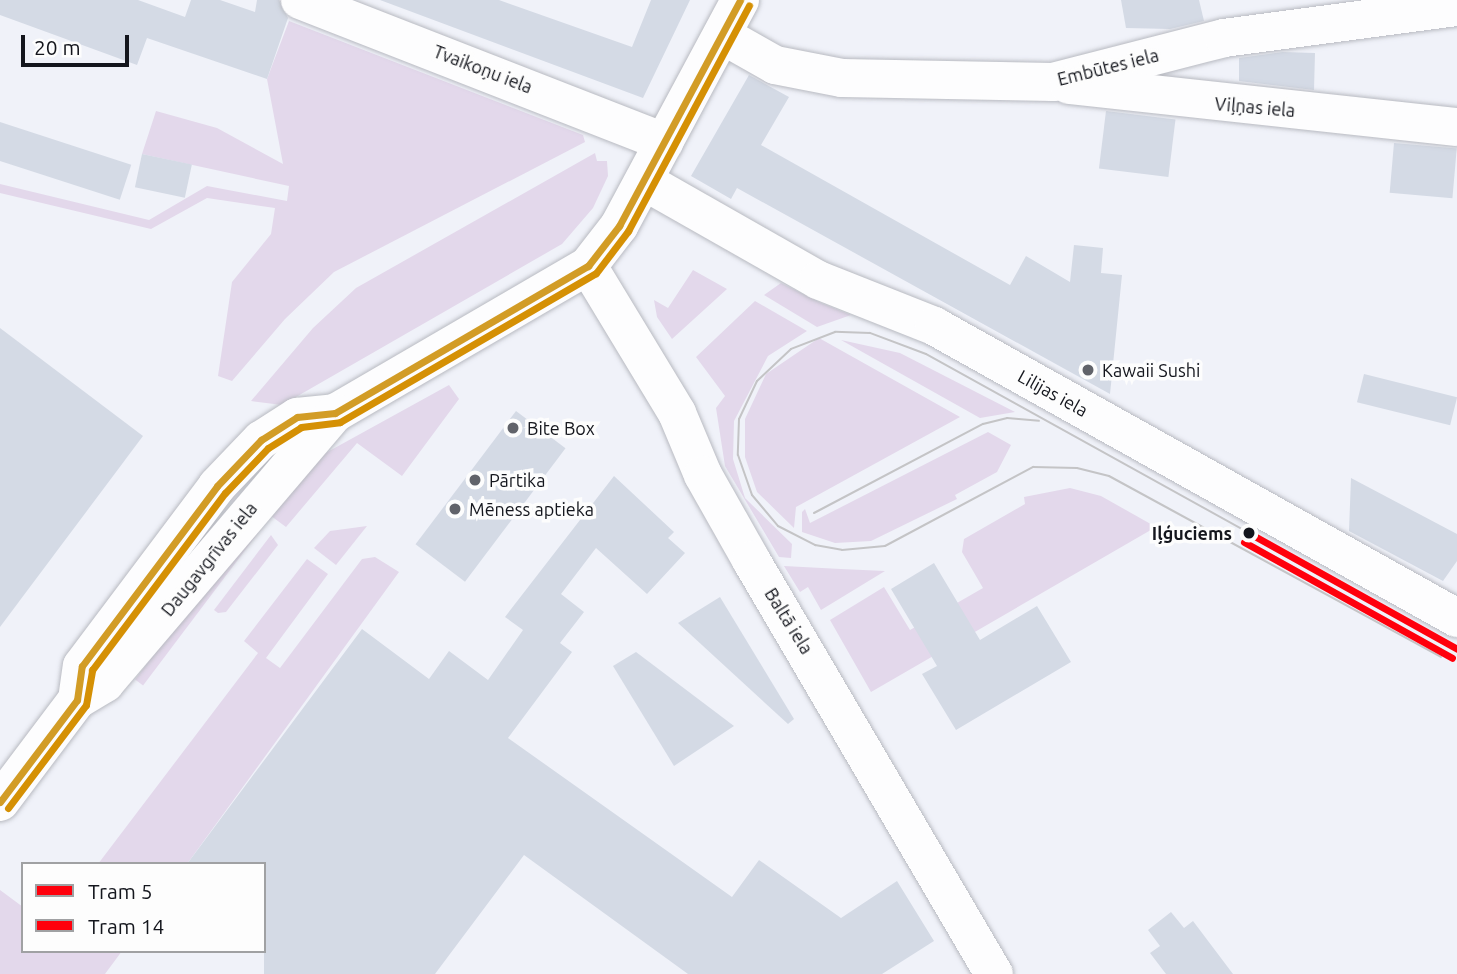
<!DOCTYPE html>
<meta charset="utf-8">
<style>
body{margin:0}
#map{position:relative;width:1457px;height:974px;overflow:hidden;background:#f0f2f9;font-family:Ubuntu,sans-serif}
div>[style]{position:absolute}
[style*='--x']{left:calc(var(--x)*1px);top:calc(var(--y)*1px);width:calc(var(--w)*1px);rotate:calc(var(--a)*1deg)}
.green>*{inset:0;background:#e3d8eb;transform-origin:0 0}
.building>*{inset:0;background:#d4dae5;transform-origin:0 0}
.roads{filter:drop-shadow(0 0 2px #b8bac1) drop-shadow(0 0 2px #b8bac1)}
.minor>*{height:38px;margin:-19px;padding:0 19px;transform-origin:19px;border-radius:19px;background:#fdfdfe}
.major>*{height:38px;margin:-19px;padding:0 19px;transform-origin:19px;border-radius:19px;background:#fdfdfe}
.tram>*{height:2px;margin:-1px;padding:0 1px;transform-origin:1px;border-radius:1px;background:#c4c4c6}
.bus-1>*{height:7px;margin:-3.5px;padding:0 3.5px;transform-origin:3.5px;border-radius:3.5px;background:#d29c26}
.bus-2>*{height:7px;margin:-3.5px;padding:0 3.5px;transform-origin:3.5px;border-radius:3.5px;background:#d59004}
.tram-1>*{height:7px;margin:-3.5px;padding:0 3.5px;transform-origin:3.5px;border-radius:3.5px;background:#ff000c}
.tram-2>*{height:7px;margin:-3.5px;padding:0 3.5px;transform-origin:3.5px;border-radius:3.5px;background:#ff000c}
.dots>*{width:19px;height:19px;translate:-50% -50%;box-sizing:border-box;border:4px solid #fdfdfd;border-radius:50%}
span{translate:-50% -50%;white-space:nowrap;text-align:center;line-height:1.15;-webkit-text-stroke:7px #fdfdfd;paint-order:stroke}
.street-label{font-size:18px;color:#14161d}
.poi-label{font-size:18px;color:#14161d}
.left{translate:0 -50%;text-align:left}
.stop-label{font-size:18px;color:#14161d;font-weight:700}
.right{translate:-100% -50%;text-align:right}
.legend{position:absolute;left:21px;top:862px;width:245px;height:91px;box-sizing:border-box;background:#fdfdfd;border:2px solid #a0a1a3;margin:0;padding:9px 12px;list-style:none;font-size:21px;color:#14161d}
.legend li{display:flex;align-items:center;gap:14px;height:35px}
.legend b{width:35px;border:2px solid #a0a1a3}
.scale{position:absolute;left:21px;top:35px;width:108px;height:32px;box-sizing:border-box;border:4px solid #14161d;border-top:0;padding-left:9px;font-size:21px;line-height:24px;white-space:nowrap;color:#14161d;-webkit-text-stroke:5px #fdfdfd;paint-order:stroke}
</style>
<div id="map">
<div class="green">
<i style="clip-path:polygon(289px 21px,583px 135px,585px 142px,334px 272px,285px 319px,232px 381px,218px 376px,232px 282px,271px 234px,275px 208px,207px 198px,151px 229px,0 193px,0 184px,149px 220px,207px 186px,287px 201px,289px 186px,142px 154px,156px 111px,217px 128px,283px 164px,267px 79px)"></i>
<i style="clip-path:polygon(595px 153px,597px 161px,607px 161px,608px 176px,593px 208px,562px 244px,282px 405px,251px 401px,313px 328px,356px 288px)"></i>
<i style="clip-path:polygon(693px 270px,727px 289px,672px 339px,657px 317px,654px 300px,668px 308px)"></i>
<i style="clip-path:polygon(781px 283px,821px 303px,851px 315px,817px 327px,764px 295px)"></i>
<i style="clip-path:polygon(755px 301px,807px 331px,768px 356px,734px 421px,733px 459px,745px 498px,792px 544px,791px 558px,779px 557px,725px 466px,716px 408px,725px 396px,696px 357px)"></i>
<i style="clip-path:polygon(819px 338px,960px 417px,796px 507px,794px 528px,757px 492px,745px 457px,745px 419px,766px 374px)"></i>
<i style="clip-path:polygon(841px 340px,900px 353px,1015px 412px,980px 418px)"></i>
<i style="clip-path:polygon(449px 385px,459px 399px,402px 476px,357px 443px,286px 527px,263px 510px,302px 466px)"></i>
<i style="clip-path:polygon(988px 432px,1011px 445px,997px 472px,955px 495px,957px 499px,871px 541px,835px 543px,802px 532px,802px 512px,805px 509px,810px 523px)"></i>
<i style="clip-path:polygon(1070px 488px,1101px 496px,1156px 527px,871px 692px,830px 620px,884px 587px,910px 630px,983px 588px,962px 552px,964px 539px,1025px 504px,1024px 497px)"></i>
<i style="clip-path:polygon(367px 526px,336px 565px,314px 548px,330px 531px)"></i>
<i style="left:250px;top:527px;width:10px;height:191px;rotate:37deg"></i>
<i style="clip-path:polygon(271px 535px,278px 545px,226px 612px,218px 613px,214px 610px)"></i>
<i style="clip-path:polygon(375px 557px,399px 572px,187px 864px,98px 864px,258px 653px,244px 641px,307px 559px,328px 574px,266px 658px,280px 668px,362px 559px)"></i>
<i style="clip-path:polygon(784px 566px,841px 569px,885px 571px,821px 610px,808px 587px,800px 592px)"></i>
<i style="clip-path:polygon(0 890px,23px 907px,23px 951px,122px 951px,105px 974px,0 974px)"></i>
</div>
<div class="building">
<i style="clip-path:polygon(0 0,138px 0,185px 17px,191px 0,220px 0,255px 12px,257px 0,279px 0,288px 18px,267px 79px,147px 38px,137px 65px,0 15px)"></i>
<i style="clip-path:polygon(380px 0,499px 0,632px 47px,651px 0,690px 0,643px 98px)"></i>
<i style="clip-path:polygon(1121px 0,1199px 0,1204px 21px,1170px 29px,1126px 28px)"></i>
<i style="clip-path:polygon(1283px 52px,1315px 53px,1314px 90px,1239px 81px,1239px 58px)"></i>
<i style="clip-path:polygon(749px 75px,789px 97px,761px 145px,1010px 285px,1026px 256px,1070px 282px,1074px 245px,1103px 248px,1101px 273px,1122px 275px,1110px 394px,737px 188px,731px 199px,691px 176px)"></i>
<i style="left:1106px;top:111px;width:70px;height:58px;rotate:7deg"></i>
<i style="left:0;top:122px;width:138px;height:37px;rotate:18deg"></i>
<i style="left:1394px;top:143px;width:63px;height:50px;rotate:5deg"></i>
<i style="left:142px;top:154px;width:51px;height:34px;rotate:12deg"></i>
<i style="clip-path:polygon(0 328px,143px 436px,0 627px)"></i>
<i style="left:1364px;top:374px;width:96px;height:29px;rotate:14deg"></i>
<i style="left:516px;top:411px;width:62px;height:167px;rotate:37deg"></i>
<i style="clip-path:polygon(614px 476px,674px 532px,668px 538px,685px 553px,647px 594px,596px 548px,561px 594px,584px 612px,560px 643px,572px 652px,508px 738px,732px 897px,759px 860px,841px 918px,897px 881px,934px 941px,882px 974px,688px 974px,524px 855px,435px 974px,264px 974px,264px 864px,187px 864px,362px 629px,429px 679px,449px 651px,488px 680px,523px 630px,505px 617px)"></i>
<i style="clip-path:polygon(1351px 478px,1457px 534px,1457px 561px,1443px 581px,1349px 531px)"></i>
<i style="clip-path:polygon(934px 563px,980px 640px,1037px 606px,1071px 662px,956px 730px,922px 674px,937px 666px,891px 589px)"></i>
<i style="clip-path:polygon(720px 597px,794px 719px,788px 724px,678px 623px)"></i>
<i style="clip-path:polygon(636px 652px,734px 726px,674px 766px,613px 666px)"></i>
<i style="clip-path:polygon(1171px 912px,1184px 928px,1193px 921px,1233px 974px,1166px 974px,1150px 953px,1160px 946px,1148px 930px)"></i>
</div>
<div class="roads">
<div class="minor">
<i style="--x:300;--y:0;--w:391;--a:21.3"></i>
<i style="--x:722;--y:35;--w:61;--a:29.5"></i>
<i style="--x:775;--y:65;--w:68;--a:11"></i>
<i style="--x:842;--y:78;--w:211;--a:1.1"></i>
<i style="--x:1053;--y:82;--w:177;--a:-14.4"></i>
<i style="--x:1224;--y:38;--w:235;--a:-7.6"></i>
<i style="--x:1069;--y:85;--w:390;--a:6.2"></i>
<i style="--x:644;--y:181;--w:200;--a:29.6"></i>
<i style="--x:818;--y:280;--w:125;--a:21.6"></i>
<i style="--x:934;--y:326;--w:599;--a:29.18"></i>
<i style="--x:588;--y:266;--w:172;--a:58.8"></i>
<i style="--x:677;--y:413;--w:67;--a:67.2"></i>
<i style="--x:703;--y:475;--w:98;--a:60.5"></i>
<i style="--x:751;--y:560;--w:480;--a:59.6"></i>
</div>
<div class="major">
<i style="--x:77;--y:700;--w:34;--a:-82"></i>
<i style="--x:82;--y:666;--w:225;--a:-53.1"></i>
<i style="--x:217;--y:486;--w:64;--a:-46.3"></i>
<i style="--x:261;--y:440;--w:43;--a:-32.6"></i>
<i style="--x:297;--y:417;--w:38;--a:-6"></i>
<i style="--x:335;--y:413;--w:293;--a:-30.2"></i>
<i style="--x:588;--y:266;--w:51;--a:-52.2"></i>
<i style="--x:619;--y:226;--w:256;--a:-61.8"></i>
<i style="--x:0;--y:802;--w:128;--a:-53"></i>
<i style="--x:77;--y:700;--w:33;--a:-31"></i>
<i style="--x:105;--y:683;--w:355;--a:-49.6"></i>
</div>
</div>
<div class="tram">
<i style="--x:814;--y:513;--w:191;--a:-27.8"></i>
<i style="--x:983;--y:424;--w:25;--a:-14"></i>
<i style="--x:1007;--y:418;--w:32;--a:5"></i>
<i style="--x:1249;--y:533;--w:369;--a:-151"></i>
<i style="--x:926;--y:354;--w:60;--a:-159.4"></i>
<i style="--x:870;--y:333;--w:35;--a:-178"></i>
<i style="--x:835;--y:332;--w:47;--a:158.9"></i>
<i style="--x:791;--y:349;--w:47;--a:136.7"></i>
<i style="--x:757;--y:381;--w:42;--a:115.3"></i>
<i style="--x:739;--y:419;--w:36;--a:92"></i>
<i style="--x:738;--y:455;--w:42;--a:70.7"></i>
<i style="--x:752;--y:495;--w:40;--a:50"></i>
<i style="--x:778;--y:526;--w:42;--a:27.2"></i>
<i style="--x:815;--y:545;--w:27;--a:10"></i>
<i style="--x:842;--y:550;--w:43;--a:-5.3"></i>
<i style="--x:885;--y:546;--w:168;--a:-28.1"></i>
<i style="--x:1033;--y:467;--w:44;--a:1.3"></i>
<i style="--x:1077;--y:468;--w:33;--a:14"></i>
<i style="--x:1109;--y:476;--w:378;--a:28.6"></i>
</div>
<div class="bus-1">
<i style="--x:0;--y:802;--w:128;--a:-53"></i>
<i style="--x:77;--y:700;--w:34;--a:-82"></i>
<i style="--x:82;--y:666;--w:225;--a:-53.1"></i>
<i style="--x:217;--y:486;--w:64;--a:-46.3"></i>
<i style="--x:261;--y:440;--w:43;--a:-32.6"></i>
<i style="--x:297;--y:417;--w:38;--a:-6"></i>
<i style="--x:335;--y:413;--w:293;--a:-30.2"></i>
<i style="--x:588;--y:266;--w:51;--a:-52.2"></i>
<i style="--x:619;--y:226;--w:256;--a:-61.8"></i>
</div>
<div class="bus-2">
<i style="--x:8;--y:808;--w:129;--a:-52.9"></i>
<i style="--x:86;--y:705;--w:36;--a:-80"></i>
<i style="--x:92;--y:670;--w:221;--a:-53.1"></i>
<i style="--x:225;--y:493;--w:62;--a:-46.3"></i>
<i style="--x:268;--y:448;--w:39;--a:-32"></i>
<i style="--x:301;--y:427;--w:39;--a:-7"></i>
<i style="--x:340;--y:422;--w:296;--a:-30.2"></i>
<i style="--x:596;--y:273;--w:53;--a:-52.7"></i>
<i style="--x:628;--y:231;--w:256;--a:-61.8"></i>
</div>
<div class="tram-1">
<i style="--x:1249;--y:533;--w:238;--a:29.1"></i>
</div>
<div class="tram-2">
<i style="--x:1244;--y:542;--w:238;--a:29.1"></i>
</div>
<div class="dots">
<i style="left:1088px;top:370px;background:#61636a"></i>
<i style="left:513px;top:428px;background:#61636a"></i>
<i style="left:475px;top:480px;background:#61636a"></i>
<i style="left:455px;top:509px;background:#61636a"></i>
<i style="left:1249px;top:533px;background:#14161d"></i>
</div>
<div class="street-label">
<span style="left:1108px;top:67px;rotate:-14deg">Embūtes iela</span>
<span style="left:483px;top:69px;rotate:21deg">Tvaikoņu iela</span>
<span style="left:1255px;top:107px;rotate:5deg">Viļņas iela</span>
<span style="left:1053px;top:393px;rotate:29deg">Lilijas iela</span>
<span style="left:209px;top:559px;rotate:-51deg">Daugavgrīvas iela</span>
<span style="left:789px;top:621px;rotate:58deg">Baltā iela</span>
</div>
<div class="poi-label">
<span class="left" style="left:1102px;top:370px">Kawaii Sushi</span>
<span class="left" style="left:527px;top:428px">Bite Box</span>
<span class="left" style="left:489px;top:480px">Pārtika</span>
<span class="left" style="left:469px;top:509px">Mēness aptieka</span>
</div>
<div class="stop-label">
<span class="right" style="left:1232px;top:533px">Iļģuciems</span>
</div>
<ul class="legend">
<li><b style="height:9px;background:#ff000c"></b>Tram 5</li>
<li><b style="height:9px;background:#ff000c"></b>Tram 14</li>
</ul>
<div class="scale">20 m</div>
</div>
